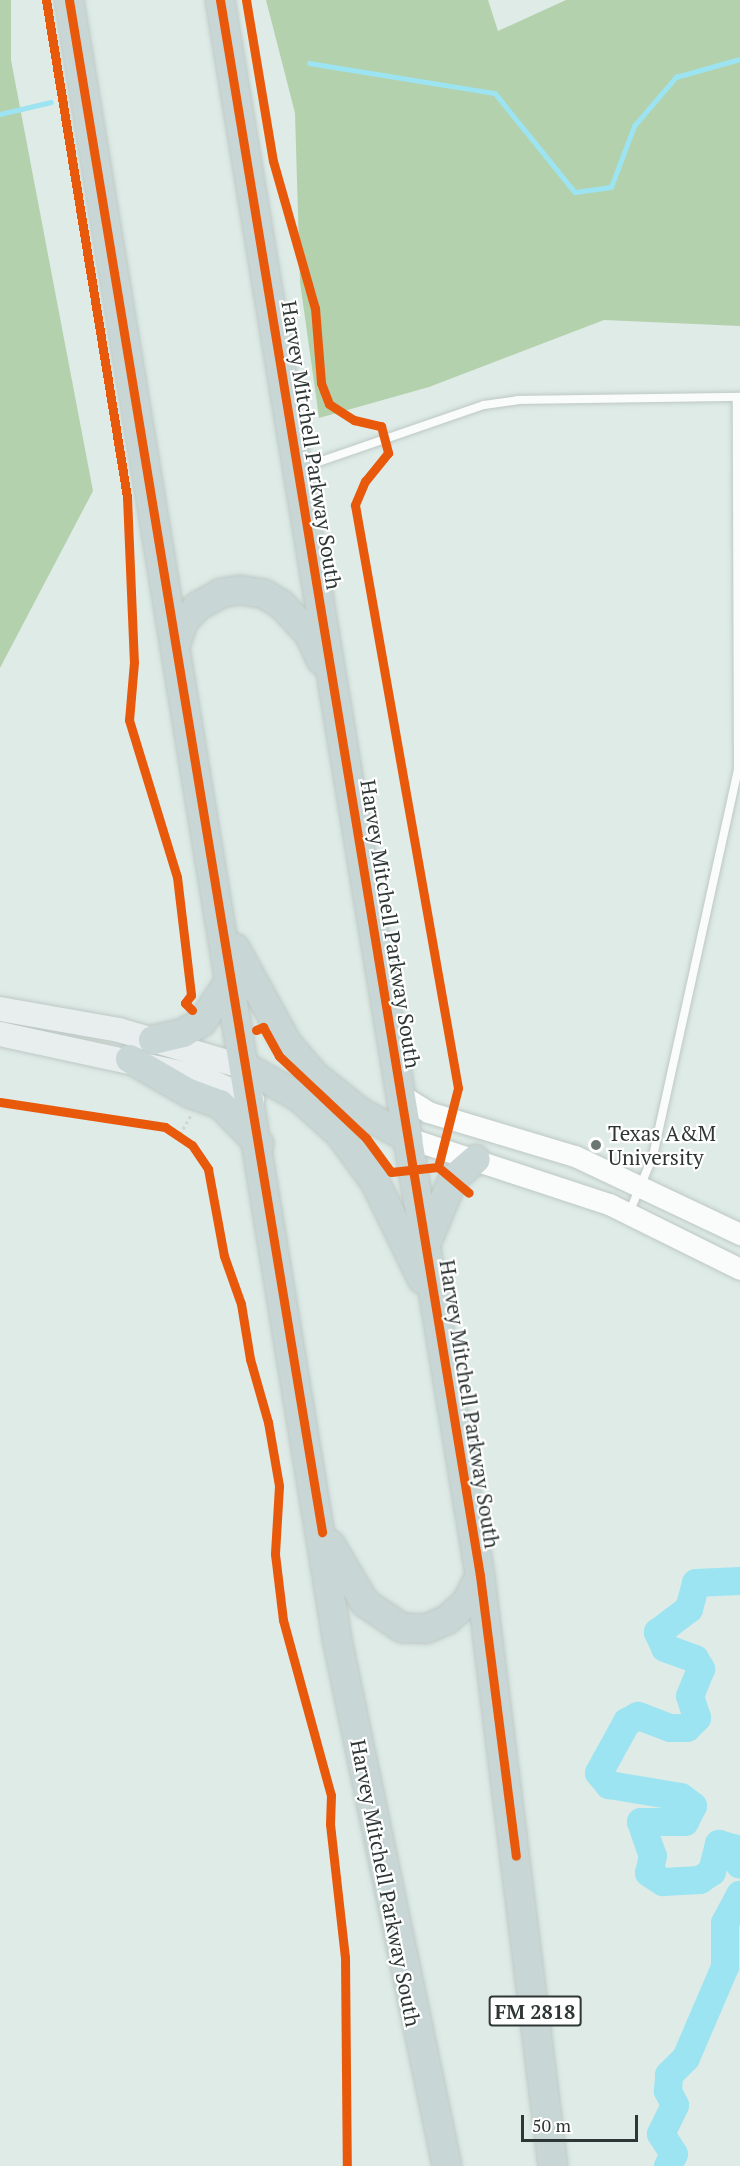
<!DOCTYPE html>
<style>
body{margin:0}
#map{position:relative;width:740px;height:2166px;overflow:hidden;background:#deebe7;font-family:"PT Serif",serif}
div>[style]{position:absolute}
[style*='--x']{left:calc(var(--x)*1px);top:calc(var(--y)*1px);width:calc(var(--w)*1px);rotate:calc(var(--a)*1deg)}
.forest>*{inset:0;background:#b4d1ad}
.stream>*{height:4.5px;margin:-2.25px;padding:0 2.25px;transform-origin:2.25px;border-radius:2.25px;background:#9ce4f1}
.river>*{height:28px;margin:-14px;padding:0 14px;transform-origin:14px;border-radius:14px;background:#9ce4f1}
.path>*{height:3px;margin-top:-1.5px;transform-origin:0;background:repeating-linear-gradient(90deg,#d1d5d3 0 3px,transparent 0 6px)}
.roads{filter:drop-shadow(0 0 2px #bec8c4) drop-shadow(0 0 2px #bec8c4)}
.service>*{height:8px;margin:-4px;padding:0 4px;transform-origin:4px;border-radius:4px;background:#fafcfb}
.tertiary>*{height:21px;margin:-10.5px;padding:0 10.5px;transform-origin:10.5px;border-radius:10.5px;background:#fafcfb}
.secondary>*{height:24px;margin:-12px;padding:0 12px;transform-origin:12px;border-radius:12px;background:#e7eeed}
.trunk>*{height:28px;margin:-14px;padding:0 14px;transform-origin:14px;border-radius:14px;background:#c8d6d6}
.cycleway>*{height:9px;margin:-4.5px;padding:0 4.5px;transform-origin:4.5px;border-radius:4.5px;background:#e8590c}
.dots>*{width:16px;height:16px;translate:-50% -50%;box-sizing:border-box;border:3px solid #fff;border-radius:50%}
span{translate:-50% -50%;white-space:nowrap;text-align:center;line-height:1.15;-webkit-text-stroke:4.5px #fff;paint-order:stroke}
.shield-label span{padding:2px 4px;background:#fff;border:2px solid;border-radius:4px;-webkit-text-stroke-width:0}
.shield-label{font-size:20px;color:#2e3735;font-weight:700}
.street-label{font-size:21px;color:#2e3735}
.poi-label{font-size:21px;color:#2e3735}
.left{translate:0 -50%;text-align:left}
.scale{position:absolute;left:521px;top:2115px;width:117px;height:27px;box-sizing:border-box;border:3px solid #2e3735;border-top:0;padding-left:8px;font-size:18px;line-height:21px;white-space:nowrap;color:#2e3735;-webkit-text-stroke:4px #fff;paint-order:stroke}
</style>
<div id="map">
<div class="forest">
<i style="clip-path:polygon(0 0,11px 0,11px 60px,93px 491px,0 668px)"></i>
<i style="clip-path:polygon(266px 0,488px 0,498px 31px,566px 0,740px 0,740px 326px,604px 320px,429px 387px,319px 418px,300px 282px,295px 113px)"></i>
</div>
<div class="stream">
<i style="--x:309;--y:63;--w:188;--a:9.2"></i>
<i style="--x:495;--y:93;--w:127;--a:51.1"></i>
<i style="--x:575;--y:192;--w:36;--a:-8"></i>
<i style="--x:611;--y:187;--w:65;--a:-69.3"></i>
<i style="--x:634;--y:126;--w:65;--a:-49.4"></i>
<i style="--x:676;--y:77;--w:66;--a:-15.7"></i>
<i style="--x:0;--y:114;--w:52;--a:-13.2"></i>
</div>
<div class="river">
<i style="--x:740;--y:1581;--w:44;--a:177.4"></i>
<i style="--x:696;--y:1583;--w:27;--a:105"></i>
<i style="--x:689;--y:1609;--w:39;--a:143"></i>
<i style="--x:658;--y:1632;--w:17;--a:66"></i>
<i style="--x:665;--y:1648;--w:32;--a:20"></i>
<i style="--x:695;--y:1659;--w:12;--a:59"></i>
<i style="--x:701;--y:1669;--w:29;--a:112"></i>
<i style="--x:690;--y:1696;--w:23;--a:72"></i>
<i style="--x:697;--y:1718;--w:14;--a:135"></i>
<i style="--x:687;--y:1728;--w:17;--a:180"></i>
<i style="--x:670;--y:1728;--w:34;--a:-159"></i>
<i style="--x:638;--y:1716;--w:13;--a:151"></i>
<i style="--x:627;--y:1722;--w:58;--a:118.8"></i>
<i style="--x:599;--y:1773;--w:16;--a:50"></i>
<i style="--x:609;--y:1785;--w:73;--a:9.5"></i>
<i style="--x:681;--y:1797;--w:15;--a:37"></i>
<i style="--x:693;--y:1806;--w:18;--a:117"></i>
<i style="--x:685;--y:1822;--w:44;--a:180"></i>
<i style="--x:641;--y:1822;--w:36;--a:71"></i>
<i style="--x:653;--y:1856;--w:17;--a:103"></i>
<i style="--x:649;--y:1873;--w:17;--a:33"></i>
<i style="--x:663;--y:1882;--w:37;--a:-3"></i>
<i style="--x:700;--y:1880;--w:14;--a:-34"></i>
<i style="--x:712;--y:1872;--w:29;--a:-76"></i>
<i style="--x:719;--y:1844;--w:15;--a:16"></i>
<i style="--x:733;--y:1848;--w:18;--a:68"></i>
<i style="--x:668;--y:2166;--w:13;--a:-63"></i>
<i style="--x:674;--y:2154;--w:24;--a:-123"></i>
<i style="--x:661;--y:2134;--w:32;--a:-64"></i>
<i style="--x:675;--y:2105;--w:16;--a:-117"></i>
<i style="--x:668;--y:2091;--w:16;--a:-86"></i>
<i style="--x:669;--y:2075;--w:24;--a:-45"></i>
<i style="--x:686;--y:2058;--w:99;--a:-66.8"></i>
<i style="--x:725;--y:1967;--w:44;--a:-90"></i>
<i style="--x:725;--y:1923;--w:32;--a:-62"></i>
</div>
<div class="path">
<i style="--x:180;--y:1134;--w:22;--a:-60"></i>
</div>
<div class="roads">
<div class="service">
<i style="--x:301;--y:468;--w:194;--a:-19"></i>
<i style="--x:484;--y:405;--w:34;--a:-8"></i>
<i style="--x:518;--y:400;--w:222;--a:-0.8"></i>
<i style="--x:629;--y:1213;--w:62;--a:-67.2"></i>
<i style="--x:653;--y:1156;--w:396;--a:-77.6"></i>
<i style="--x:738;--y:769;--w:372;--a:-90.2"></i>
</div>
<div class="tertiary">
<i style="--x:401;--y:1095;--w:32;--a:32"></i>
<i style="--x:428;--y:1112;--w:153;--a:16.7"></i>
<i style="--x:575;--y:1156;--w:183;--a:25.3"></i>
<i style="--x:408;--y:1138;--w:212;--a:18.2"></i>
<i style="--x:609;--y:1204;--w:146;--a:26.4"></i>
</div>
<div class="secondary">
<i style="--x:0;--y:1009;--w:121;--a:10"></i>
<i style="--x:119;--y:1030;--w:134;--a:16.5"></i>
<i style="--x:0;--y:1034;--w:208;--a:12.2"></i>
<i style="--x:203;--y:1078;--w:54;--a:24.2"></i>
</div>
<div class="trunk">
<i style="--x:69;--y:0;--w:1661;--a:80.71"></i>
<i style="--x:337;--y:1639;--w:538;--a:78.21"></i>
<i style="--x:220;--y:0;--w:1597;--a:80.63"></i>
<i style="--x:480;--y:1576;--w:594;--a:82.95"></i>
<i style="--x:176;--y:644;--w:23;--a:-72"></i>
<i style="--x:183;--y:622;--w:22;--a:-47"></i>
<i style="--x:198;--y:606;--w:26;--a:-29"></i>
<i style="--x:221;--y:593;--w:19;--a:-9"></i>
<i style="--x:240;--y:590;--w:24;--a:9"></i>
<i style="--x:264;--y:594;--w:21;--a:31"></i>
<i style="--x:282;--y:605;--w:40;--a:47"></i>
<i style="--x:309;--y:634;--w:29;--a:65"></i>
<i style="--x:235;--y:948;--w:108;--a:61.3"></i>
<i style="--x:287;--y:1043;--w:42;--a:49.8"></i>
<i style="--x:314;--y:1075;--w:59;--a:38.8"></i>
<i style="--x:360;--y:1112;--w:55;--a:28.4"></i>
<i style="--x:153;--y:1040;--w:31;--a:-13"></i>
<i style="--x:183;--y:1033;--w:22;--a:-30"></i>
<i style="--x:202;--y:1022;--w:52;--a:-56"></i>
<i style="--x:130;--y:1059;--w:68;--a:30"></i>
<i style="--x:189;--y:1093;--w:33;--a:20"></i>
<i style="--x:220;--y:1104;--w:56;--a:45.7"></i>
<i style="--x:247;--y:1068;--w:60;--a:29.1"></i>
<i style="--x:299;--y:1097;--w:55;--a:42.1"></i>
<i style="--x:340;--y:1134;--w:59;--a:53.9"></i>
<i style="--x:375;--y:1182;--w:108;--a:64.1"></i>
<i style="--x:426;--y:1244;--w:70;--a:-67.4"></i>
<i style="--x:453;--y:1179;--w:30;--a:-41"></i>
<i style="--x:330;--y:1544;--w:69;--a:59.3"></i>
<i style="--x:365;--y:1603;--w:45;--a:34"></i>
<i style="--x:402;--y:1628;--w:24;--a:2"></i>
<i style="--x:426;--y:1629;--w:24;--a:-24"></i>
<i style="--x:448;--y:1619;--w:24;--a:-42"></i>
<i style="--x:466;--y:1603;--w:30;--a:-63"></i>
</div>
</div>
<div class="cycleway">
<i style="--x:46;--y:0;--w:504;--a:80.74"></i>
<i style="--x:127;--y:497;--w:165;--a:87.6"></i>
<i style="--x:134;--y:662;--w:58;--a:94.9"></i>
<i style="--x:129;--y:720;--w:164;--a:73"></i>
<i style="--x:177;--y:877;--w:119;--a:83.2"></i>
<i style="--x:191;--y:995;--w:10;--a:127"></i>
<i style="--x:185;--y:1003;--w:10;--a:45"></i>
<i style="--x:69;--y:0;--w:1553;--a:80.62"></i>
<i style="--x:220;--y:0;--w:1597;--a:80.63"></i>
<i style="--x:480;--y:1576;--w:282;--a:82.7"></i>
<i style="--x:246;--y:0;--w:163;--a:80.5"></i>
<i style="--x:273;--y:161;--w:153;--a:74.1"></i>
<i style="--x:315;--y:308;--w:75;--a:85.4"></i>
<i style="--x:321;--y:383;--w:22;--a:69"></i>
<i style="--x:329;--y:404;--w:30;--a:33"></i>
<i style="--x:354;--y:420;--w:28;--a:13"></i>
<i style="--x:381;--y:426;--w:28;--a:75"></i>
<i style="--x:388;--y:453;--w:36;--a:129"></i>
<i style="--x:365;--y:481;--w:26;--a:113"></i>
<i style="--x:355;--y:505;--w:592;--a:79.98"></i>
<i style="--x:458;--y:1088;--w:81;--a:104.2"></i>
<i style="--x:438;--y:1167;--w:40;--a:40"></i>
<i style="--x:256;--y:1030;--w:8;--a:-23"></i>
<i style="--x:263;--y:1027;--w:33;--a:61"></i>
<i style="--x:279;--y:1056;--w:120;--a:43.3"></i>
<i style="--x:366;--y:1138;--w:42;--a:53.7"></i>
<i style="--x:391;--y:1172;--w:47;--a:-6.1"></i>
<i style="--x:0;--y:1102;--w:167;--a:8.6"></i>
<i style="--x:165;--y:1127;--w:32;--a:34"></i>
<i style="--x:192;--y:1145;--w:29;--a:56"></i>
<i style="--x:208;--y:1169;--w:88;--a:79.6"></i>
<i style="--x:224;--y:1256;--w:51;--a:70.5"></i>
<i style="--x:241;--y:1304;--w:56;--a:80.7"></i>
<i style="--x:250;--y:1359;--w:66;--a:74.1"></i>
<i style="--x:268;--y:1422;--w:65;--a:80.2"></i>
<i style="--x:279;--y:1486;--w:68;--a:93.4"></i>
<i style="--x:275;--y:1554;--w:66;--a:83.1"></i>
<i style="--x:283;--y:1620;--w:181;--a:74.7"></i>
<i style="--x:331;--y:1795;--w:29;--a:92"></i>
<i style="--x:330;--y:1824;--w:134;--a:83.6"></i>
<i style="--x:345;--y:1957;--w:209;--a:89.5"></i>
</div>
<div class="dots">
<i style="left:596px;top:1145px;background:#6c7673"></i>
</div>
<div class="shield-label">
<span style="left:535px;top:2011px">FM 2818</span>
</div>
<div class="street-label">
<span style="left:312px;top:445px;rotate:81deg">Harvey Mitchell Parkway South</span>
<span style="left:391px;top:924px;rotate:81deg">Harvey Mitchell Parkway South</span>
<span style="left:470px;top:1404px;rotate:81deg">Harvey Mitchell Parkway South</span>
<span style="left:386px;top:1883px;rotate:79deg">Harvey Mitchell Parkway South</span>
</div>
<div class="poi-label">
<span class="left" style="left:608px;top:1145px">Texas A&amp;M<br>University</span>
</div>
<div class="scale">50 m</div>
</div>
